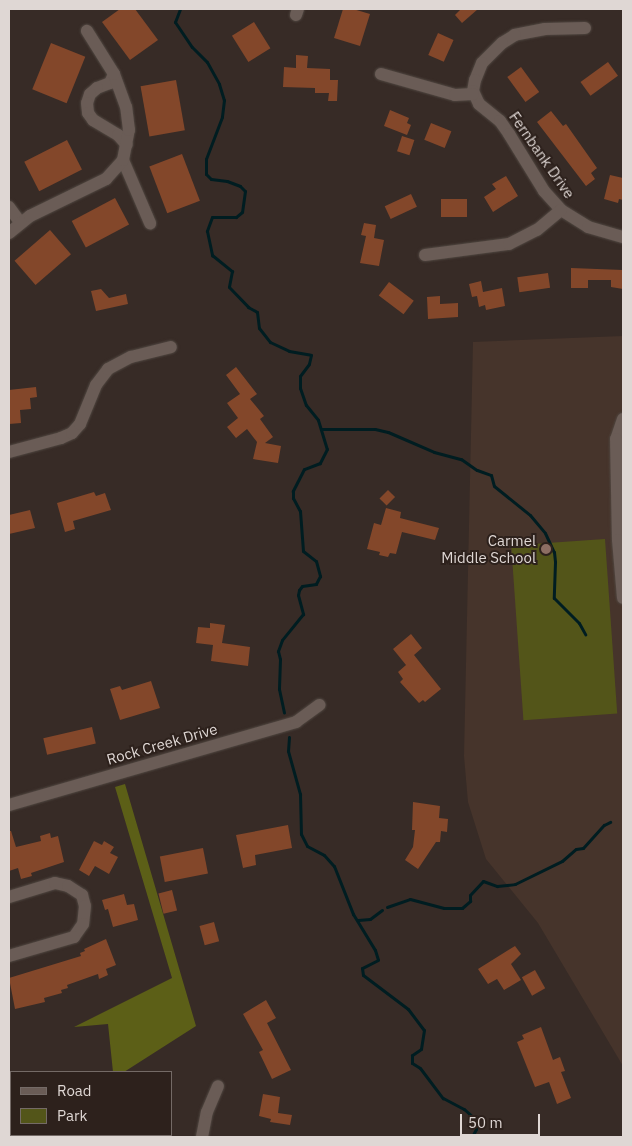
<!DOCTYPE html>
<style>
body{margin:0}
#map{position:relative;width:632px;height:1146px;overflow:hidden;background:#372b26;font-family:"IBM Plex Sans",sans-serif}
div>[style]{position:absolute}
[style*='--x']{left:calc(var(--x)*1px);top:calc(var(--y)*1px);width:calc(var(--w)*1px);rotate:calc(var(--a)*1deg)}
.built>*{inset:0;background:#46342b}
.green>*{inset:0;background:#535519;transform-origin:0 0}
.forest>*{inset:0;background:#5c5f17}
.stream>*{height:3px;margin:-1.5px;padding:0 1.5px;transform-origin:1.5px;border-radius:1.5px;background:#001d21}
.building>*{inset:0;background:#83472a;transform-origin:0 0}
.roads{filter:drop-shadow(0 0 1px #504741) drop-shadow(0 0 1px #504741)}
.minor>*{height:12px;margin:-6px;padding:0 6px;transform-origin:6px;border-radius:6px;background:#6a5c56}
.dots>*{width:14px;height:14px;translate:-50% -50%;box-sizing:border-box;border:2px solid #2d211c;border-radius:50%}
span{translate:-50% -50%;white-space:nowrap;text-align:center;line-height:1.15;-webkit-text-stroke:4px #2d211c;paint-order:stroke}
.street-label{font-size:15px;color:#dfd7d4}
.poi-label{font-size:15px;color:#dfd7d4}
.right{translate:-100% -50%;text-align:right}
.frame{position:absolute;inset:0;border:10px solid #dfd7d4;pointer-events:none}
.legend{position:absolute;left:10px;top:1071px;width:162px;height:65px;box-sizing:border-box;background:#2d211c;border:1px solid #746a66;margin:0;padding:6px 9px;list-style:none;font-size:15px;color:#dfd7d4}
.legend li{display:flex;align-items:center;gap:10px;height:25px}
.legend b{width:25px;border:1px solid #746a66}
.scale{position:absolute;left:460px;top:1114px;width:80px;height:22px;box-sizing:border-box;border:2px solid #dfd7d4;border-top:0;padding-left:6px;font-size:15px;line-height:18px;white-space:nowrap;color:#dfd7d4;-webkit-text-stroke:4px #2d211c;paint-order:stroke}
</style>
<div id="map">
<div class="built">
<i style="clip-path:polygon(623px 336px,623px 1066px,538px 923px,486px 859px,468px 802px,464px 756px,473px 342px)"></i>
</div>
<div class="green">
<i style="left:605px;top:539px;width:175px;height:94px;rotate:86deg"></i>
</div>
<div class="forest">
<i style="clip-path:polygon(125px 784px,196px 1026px,124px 1072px,113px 1072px,108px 1024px,74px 1027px,172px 978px,115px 787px)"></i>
</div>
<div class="stream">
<i style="--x:180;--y:9;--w:14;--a:111"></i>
<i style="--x:175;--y:22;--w:30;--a:56"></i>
<i style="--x:192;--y:47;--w:21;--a:45"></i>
<i style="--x:207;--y:62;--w:25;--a:61"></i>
<i style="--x:219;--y:84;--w:17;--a:73"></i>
<i style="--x:224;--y:100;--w:17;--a:97"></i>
<i style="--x:222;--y:117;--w:45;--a:110.9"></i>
<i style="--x:206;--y:159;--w:15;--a:90"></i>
<i style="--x:206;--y:174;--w:7;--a:45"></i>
<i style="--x:211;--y:179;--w:16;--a:7"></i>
<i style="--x:227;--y:181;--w:14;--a:21"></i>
<i style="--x:240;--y:186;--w:7;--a:45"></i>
<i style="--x:245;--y:191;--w:21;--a:98"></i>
<i style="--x:242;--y:212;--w:8;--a:140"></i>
<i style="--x:236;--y:217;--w:24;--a:180"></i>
<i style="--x:212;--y:217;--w:15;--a:110"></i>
<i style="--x:207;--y:231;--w:25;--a:78"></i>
<i style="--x:212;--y:255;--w:26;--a:39"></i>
<i style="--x:232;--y:271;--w:16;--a:101"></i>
<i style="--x:229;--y:287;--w:28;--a:46"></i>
<i style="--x:248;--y:307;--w:10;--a:29"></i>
<i style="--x:257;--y:312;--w:16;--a:83"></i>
<i style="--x:259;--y:328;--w:18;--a:52"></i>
<i style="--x:270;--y:342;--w:21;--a:25"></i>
<i style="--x:289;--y:351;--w:22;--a:10"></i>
<i style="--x:311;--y:355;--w:9;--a:103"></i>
<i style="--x:309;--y:364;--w:15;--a:127"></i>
<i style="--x:300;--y:376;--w:12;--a:90"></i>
<i style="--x:300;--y:388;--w:18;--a:71"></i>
<i style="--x:306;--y:405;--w:19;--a:51"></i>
<i style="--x:318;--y:420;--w:30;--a:73"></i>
<i style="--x:327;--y:449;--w:16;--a:117"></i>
<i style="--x:320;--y:463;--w:17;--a:159"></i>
<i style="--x:304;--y:469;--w:25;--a:117"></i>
<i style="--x:293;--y:491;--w:7;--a:90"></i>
<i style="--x:293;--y:498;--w:15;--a:62"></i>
<i style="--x:300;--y:511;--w:40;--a:85.7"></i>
<i style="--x:303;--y:551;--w:16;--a:38"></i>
<i style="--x:316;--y:561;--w:16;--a:75"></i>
<i style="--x:320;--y:576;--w:9;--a:117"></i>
<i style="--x:316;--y:584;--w:14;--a:172"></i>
<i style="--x:302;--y:586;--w:5;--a:127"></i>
<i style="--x:299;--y:590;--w:5;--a:101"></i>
<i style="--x:298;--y:595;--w:20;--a:75"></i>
<i style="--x:303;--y:614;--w:33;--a:129"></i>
<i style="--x:282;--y:640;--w:12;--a:110"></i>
<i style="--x:278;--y:651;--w:8;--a:76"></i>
<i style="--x:280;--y:659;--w:30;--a:92"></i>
<i style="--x:279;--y:689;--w:24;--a:78"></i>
<i style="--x:321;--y:429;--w:54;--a:0"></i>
<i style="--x:375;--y:429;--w:13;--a:13"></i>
<i style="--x:388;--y:432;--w:50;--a:23.5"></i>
<i style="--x:434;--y:452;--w:28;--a:15"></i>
<i style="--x:461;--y:459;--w:19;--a:35"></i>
<i style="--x:477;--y:470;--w:15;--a:20"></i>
<i style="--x:491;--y:475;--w:11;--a:75"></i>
<i style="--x:494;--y:486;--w:46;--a:38.9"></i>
<i style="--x:530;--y:515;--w:23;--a:50"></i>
<i style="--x:545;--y:533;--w:21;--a:65"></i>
<i style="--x:554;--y:552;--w:10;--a:84"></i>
<i style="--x:555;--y:562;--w:36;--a:92"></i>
<i style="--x:554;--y:598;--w:35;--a:45"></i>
<i style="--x:579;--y:623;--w:13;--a:61"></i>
<i style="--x:289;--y:737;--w:14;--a:94"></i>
<i style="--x:288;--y:751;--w:45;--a:74.4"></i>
<i style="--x:300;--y:794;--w:40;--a:88.6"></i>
<i style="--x:301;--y:834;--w:13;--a:63"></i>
<i style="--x:307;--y:846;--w:19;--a:28"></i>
<i style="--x:324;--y:855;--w:15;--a:48"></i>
<i style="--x:334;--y:866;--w:52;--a:68.4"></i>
<i style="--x:353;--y:914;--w:42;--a:58.6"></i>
<i style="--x:375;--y:950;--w:10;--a:73"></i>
<i style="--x:378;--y:960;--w:18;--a:153"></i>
<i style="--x:362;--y:968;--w:7;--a:82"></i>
<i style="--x:363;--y:975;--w:56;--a:37.1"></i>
<i style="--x:408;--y:1009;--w:26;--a:53"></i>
<i style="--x:424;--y:1030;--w:19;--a:99"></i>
<i style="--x:421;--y:1049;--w:11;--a:146"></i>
<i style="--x:412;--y:1055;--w:8;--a:90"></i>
<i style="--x:412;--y:1063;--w:9;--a:32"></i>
<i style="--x:420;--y:1068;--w:38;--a:53"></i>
<i style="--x:443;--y:1098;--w:24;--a:28"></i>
<i style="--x:464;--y:1109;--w:15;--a:42"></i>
<i style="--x:475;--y:1119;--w:10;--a:84"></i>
<i style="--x:476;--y:1129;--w:9;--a:117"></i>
<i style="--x:387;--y:907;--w:24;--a:-19"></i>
<i style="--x:410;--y:899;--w:35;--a:15"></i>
<i style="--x:444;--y:908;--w:18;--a:0"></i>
<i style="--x:462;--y:908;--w:11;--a:-41"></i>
<i style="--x:470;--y:901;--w:6;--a:-90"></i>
<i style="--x:470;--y:895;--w:19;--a:-47"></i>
<i style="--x:483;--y:881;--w:15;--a:20"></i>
<i style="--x:497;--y:886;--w:18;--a:-6"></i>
<i style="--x:515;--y:884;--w:52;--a:-26.1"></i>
<i style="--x:562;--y:861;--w:18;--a:-41"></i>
<i style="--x:576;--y:849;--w:7;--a:-8"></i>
<i style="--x:583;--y:848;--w:31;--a:-48"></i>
<i style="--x:604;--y:825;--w:7;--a:-27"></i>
<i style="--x:358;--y:920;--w:12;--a:-5"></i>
<i style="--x:370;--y:919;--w:15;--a:-37"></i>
</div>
<div class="building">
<i style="clip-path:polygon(120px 9px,135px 9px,158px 40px,130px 60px,102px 22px)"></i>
<i style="clip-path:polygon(343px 9px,353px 9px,370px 14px,360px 46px,334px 38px)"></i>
<i style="clip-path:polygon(461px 9px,478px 9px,462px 23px,455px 15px)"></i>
<i style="left:254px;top:22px;width:31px;height:26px;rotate:58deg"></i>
<i style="left:438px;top:33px;width:17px;height:24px;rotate:24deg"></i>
<i style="left:51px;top:43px;width:37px;height:50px;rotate:22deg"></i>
<i style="clip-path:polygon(296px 55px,308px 56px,307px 68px,330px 69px,330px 80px,338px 80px,337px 101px,328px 101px,329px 93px,315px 93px,315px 88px,283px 87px,284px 67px,296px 68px)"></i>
<i style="left:608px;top:62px;width:17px;height:34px;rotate:54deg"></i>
<i style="left:521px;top:67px;width:31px;height:17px;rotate:54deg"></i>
<i style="left:176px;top:80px;width:51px;height:36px;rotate:80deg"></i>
<i style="clip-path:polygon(390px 110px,409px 118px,407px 123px,411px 125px,407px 135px,384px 126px)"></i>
<i style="clip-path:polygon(551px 111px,563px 126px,566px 124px,597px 168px,591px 173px,595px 179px,586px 186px,537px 122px)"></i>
<i style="left:431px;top:123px;width:22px;height:18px;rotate:22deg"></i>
<i style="left:402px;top:136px;width:13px;height:16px;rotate:18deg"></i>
<i style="left:67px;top:140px;width:33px;height:48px;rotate:63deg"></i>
<i style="left:182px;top:154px;width:50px;height:35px;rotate:69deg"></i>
<i style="clip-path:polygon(610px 175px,623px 178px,623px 200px,619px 199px,618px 203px,604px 199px)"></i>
<i style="clip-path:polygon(506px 176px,518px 196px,493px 212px,484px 197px,496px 189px,492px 184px)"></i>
<i style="left:411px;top:194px;width:14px;height:29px;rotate:65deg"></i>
<i style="left:115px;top:198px;width:30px;height:49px;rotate:62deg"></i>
<i style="left:467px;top:199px;width:18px;height:26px;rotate:90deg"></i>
<i style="clip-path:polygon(364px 223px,376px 225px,374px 238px,384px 240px,379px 266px,360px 263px,366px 236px,361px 235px)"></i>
<i style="left:50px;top:230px;width:32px;height:47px;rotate:49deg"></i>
<i style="clip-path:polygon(571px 268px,623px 270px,623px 289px,611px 287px,611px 280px,588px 280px,588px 288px,571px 288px)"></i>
<i style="left:548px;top:273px;width:15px;height:31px;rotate:82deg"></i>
<i style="clip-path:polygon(481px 281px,483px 292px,502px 288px,505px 306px,486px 310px,485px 305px,479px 307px,477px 296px,472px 297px,469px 284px)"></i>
<i style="left:389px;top:282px;width:31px;height:17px;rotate:37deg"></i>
<i style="clip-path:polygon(101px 289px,109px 298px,126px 294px,128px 304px,96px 311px,91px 291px)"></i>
<i style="clip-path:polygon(440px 296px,440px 304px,458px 303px,458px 317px,428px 319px,427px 297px)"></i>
<i style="clip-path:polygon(236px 367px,257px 394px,250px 399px,264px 416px,260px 419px,273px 437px,265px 443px,281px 446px,278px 463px,253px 459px,257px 442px,247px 429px,236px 438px,227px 427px,238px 418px,227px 403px,240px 394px,226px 375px)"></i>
<i style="clip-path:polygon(36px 387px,37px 397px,30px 398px,31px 409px,20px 410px,21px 423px,9px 424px,9px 390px)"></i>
<i style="left:388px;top:490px;width:10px;height:12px;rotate:45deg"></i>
<i style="clip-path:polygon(94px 492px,96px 496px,105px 493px,111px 510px,73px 521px,75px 529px,65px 532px,57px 503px)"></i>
<i style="clip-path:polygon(386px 508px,401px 512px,400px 518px,439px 528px,435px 540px,402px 532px,396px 554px,390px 553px,388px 557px,379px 555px,380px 552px,367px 549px,374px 523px,381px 525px)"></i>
<i style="clip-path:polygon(30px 510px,35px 528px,9px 534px,9px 515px)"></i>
<i style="clip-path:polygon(210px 623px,225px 625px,222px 643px,250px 647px,248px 666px,211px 661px,213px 645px,196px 643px,198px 627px,210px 628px)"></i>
<i style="clip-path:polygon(411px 634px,422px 648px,414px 655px,441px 689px,425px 702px,423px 700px,419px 703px,400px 682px,403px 679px,398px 672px,406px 665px,393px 649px)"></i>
<i style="clip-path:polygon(151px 681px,160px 708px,120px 720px,110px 689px,120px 686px,122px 690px)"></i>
<i style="left:92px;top:727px;width:17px;height:50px;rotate:77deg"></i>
<i style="clip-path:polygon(413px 802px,440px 806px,439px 818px,448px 819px,447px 832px,441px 831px,440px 842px,436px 842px,418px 869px,405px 860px,413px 847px,415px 830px,412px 830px)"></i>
<i style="clip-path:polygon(288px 825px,292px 848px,255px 855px,256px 865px,243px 868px,236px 835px)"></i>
<i style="clip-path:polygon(9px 831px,11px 831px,16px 847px,41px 841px,40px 836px,50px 833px,51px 838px,58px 836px,64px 862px,31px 873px,32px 876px,21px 879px,18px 868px,9px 871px)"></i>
<i style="clip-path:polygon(94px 841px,102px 845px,104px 841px,114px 847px,110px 853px,118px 857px,109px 874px,95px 866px,89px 876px,79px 870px)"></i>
<i style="left:203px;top:848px;width:26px;height:44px;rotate:79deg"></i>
<i style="left:172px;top:890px;width:21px;height:14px;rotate:76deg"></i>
<i style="clip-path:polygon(124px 894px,127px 905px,134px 904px,138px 920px,113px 927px,108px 909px,105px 910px,102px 900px)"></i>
<i style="left:214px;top:922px;width:20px;height:15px;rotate:75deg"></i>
<i style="clip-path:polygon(106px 939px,116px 965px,106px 969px,108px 975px,99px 979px,98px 974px,67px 985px,68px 988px,61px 990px,62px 993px,44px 998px,45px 1002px,15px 1009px,9px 978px,81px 956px,80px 953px,85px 951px,84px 949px)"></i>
<i style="clip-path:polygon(515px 946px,521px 954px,511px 964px,521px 980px,504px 990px,497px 979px,488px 984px,478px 969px)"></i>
<i style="left:535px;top:970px;width:21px;height:15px;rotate:61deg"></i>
<i style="clip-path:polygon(266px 1000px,276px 1018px,267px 1023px,291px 1070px,272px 1079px,259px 1052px,263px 1050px,243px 1014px)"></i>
<i style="clip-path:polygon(541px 1027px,553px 1060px,560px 1057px,565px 1071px,561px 1072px,571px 1098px,557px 1104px,549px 1082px,535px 1087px,517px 1042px,524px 1039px,522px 1035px)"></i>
<i style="clip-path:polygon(263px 1094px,280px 1097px,278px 1113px,292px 1115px,290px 1125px,270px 1122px,271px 1119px,259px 1116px)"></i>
</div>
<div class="roads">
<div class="minor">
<i style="--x:296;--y:15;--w:6;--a:-72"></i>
<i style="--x:585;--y:28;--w:40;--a:178.6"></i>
<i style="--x:545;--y:29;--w:31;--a:169"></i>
<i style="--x:515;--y:35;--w:15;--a:148"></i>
<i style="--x:502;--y:43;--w:28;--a:135"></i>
<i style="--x:482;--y:63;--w:18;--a:112"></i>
<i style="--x:475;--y:80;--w:11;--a:100"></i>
<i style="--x:473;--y:91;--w:14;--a:65"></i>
<i style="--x:479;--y:104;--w:27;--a:39"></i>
<i style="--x:500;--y:121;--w:16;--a:55"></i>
<i style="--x:509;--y:134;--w:67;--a:58.4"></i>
<i style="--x:544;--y:191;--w:25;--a:48"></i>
<i style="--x:561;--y:210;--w:32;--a:32"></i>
<i style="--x:588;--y:227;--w:36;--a:16"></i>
<i style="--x:114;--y:74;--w:10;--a:114"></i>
<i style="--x:110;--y:83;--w:14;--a:159"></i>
<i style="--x:97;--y:88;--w:9;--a:139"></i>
<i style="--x:90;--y:94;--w:9;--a:108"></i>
<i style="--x:87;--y:103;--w:10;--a:84"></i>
<i style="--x:88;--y:113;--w:9;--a:54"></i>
<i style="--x:93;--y:120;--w:29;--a:31"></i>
<i style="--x:118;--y:135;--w:13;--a:48"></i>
<i style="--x:381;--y:74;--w:77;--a:15.8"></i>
<i style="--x:455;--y:95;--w:18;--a:-3"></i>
<i style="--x:123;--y:160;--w:69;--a:66.8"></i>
<i style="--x:9;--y:207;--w:19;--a:54"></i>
<i style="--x:9;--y:233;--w:27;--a:-39"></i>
<i style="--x:30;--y:216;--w:85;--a:-26"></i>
<i style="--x:106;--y:179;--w:25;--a:-48"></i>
<i style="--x:123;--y:160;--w:31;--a:-79"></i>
<i style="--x:129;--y:130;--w:23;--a:-97"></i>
<i style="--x:126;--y:107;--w:35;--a:-110"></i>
<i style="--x:114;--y:74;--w:51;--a:-122.1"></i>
<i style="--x:425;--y:255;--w:85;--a:-7.5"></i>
<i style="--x:509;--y:244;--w:31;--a:-27"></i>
<i style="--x:537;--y:230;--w:31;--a:-40"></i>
<i style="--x:623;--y:419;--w:21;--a:109"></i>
<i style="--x:616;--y:439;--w:101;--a:88.9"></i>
<i style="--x:618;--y:540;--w:58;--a:85.1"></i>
<i style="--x:9;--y:452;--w:54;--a:-15.1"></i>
<i style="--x:61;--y:438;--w:12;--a:-24"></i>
<i style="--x:72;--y:433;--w:12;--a:-48"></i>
<i style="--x:80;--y:424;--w:42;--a:-67.7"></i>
<i style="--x:96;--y:385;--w:20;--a:-53"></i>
<i style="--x:108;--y:369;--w:26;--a:-28"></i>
<i style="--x:131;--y:357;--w:41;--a:-14"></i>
<i style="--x:9;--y:805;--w:299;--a:-16.1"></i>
<i style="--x:296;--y:722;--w:29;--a:-36"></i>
<i style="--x:9;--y:897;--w:48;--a:-16.9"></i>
<i style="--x:55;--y:883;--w:13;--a:13"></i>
<i style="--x:68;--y:886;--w:17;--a:33"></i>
<i style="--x:82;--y:895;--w:11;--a:75"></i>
<i style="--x:85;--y:906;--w:18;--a:96"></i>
<i style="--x:83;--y:924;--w:16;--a:125"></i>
<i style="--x:74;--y:937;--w:68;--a:163.7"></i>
<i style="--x:202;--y:1137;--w:25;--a:-79"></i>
<i style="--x:207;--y:1112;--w:28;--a:-67"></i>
</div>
</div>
<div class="dots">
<i style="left:546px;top:549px;background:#8d6e63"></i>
</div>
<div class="street-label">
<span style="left:542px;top:155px;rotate:55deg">Fernbank Drive</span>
<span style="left:162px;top:744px;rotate:-16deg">Rock Creek Drive</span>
</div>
<div class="poi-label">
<span class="right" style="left:536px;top:549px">Carmel<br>Middle School</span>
</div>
<div class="frame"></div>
<ul class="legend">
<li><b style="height:6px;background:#6a5c56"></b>Road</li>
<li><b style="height:14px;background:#535519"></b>Park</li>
</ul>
<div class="scale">50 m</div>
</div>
